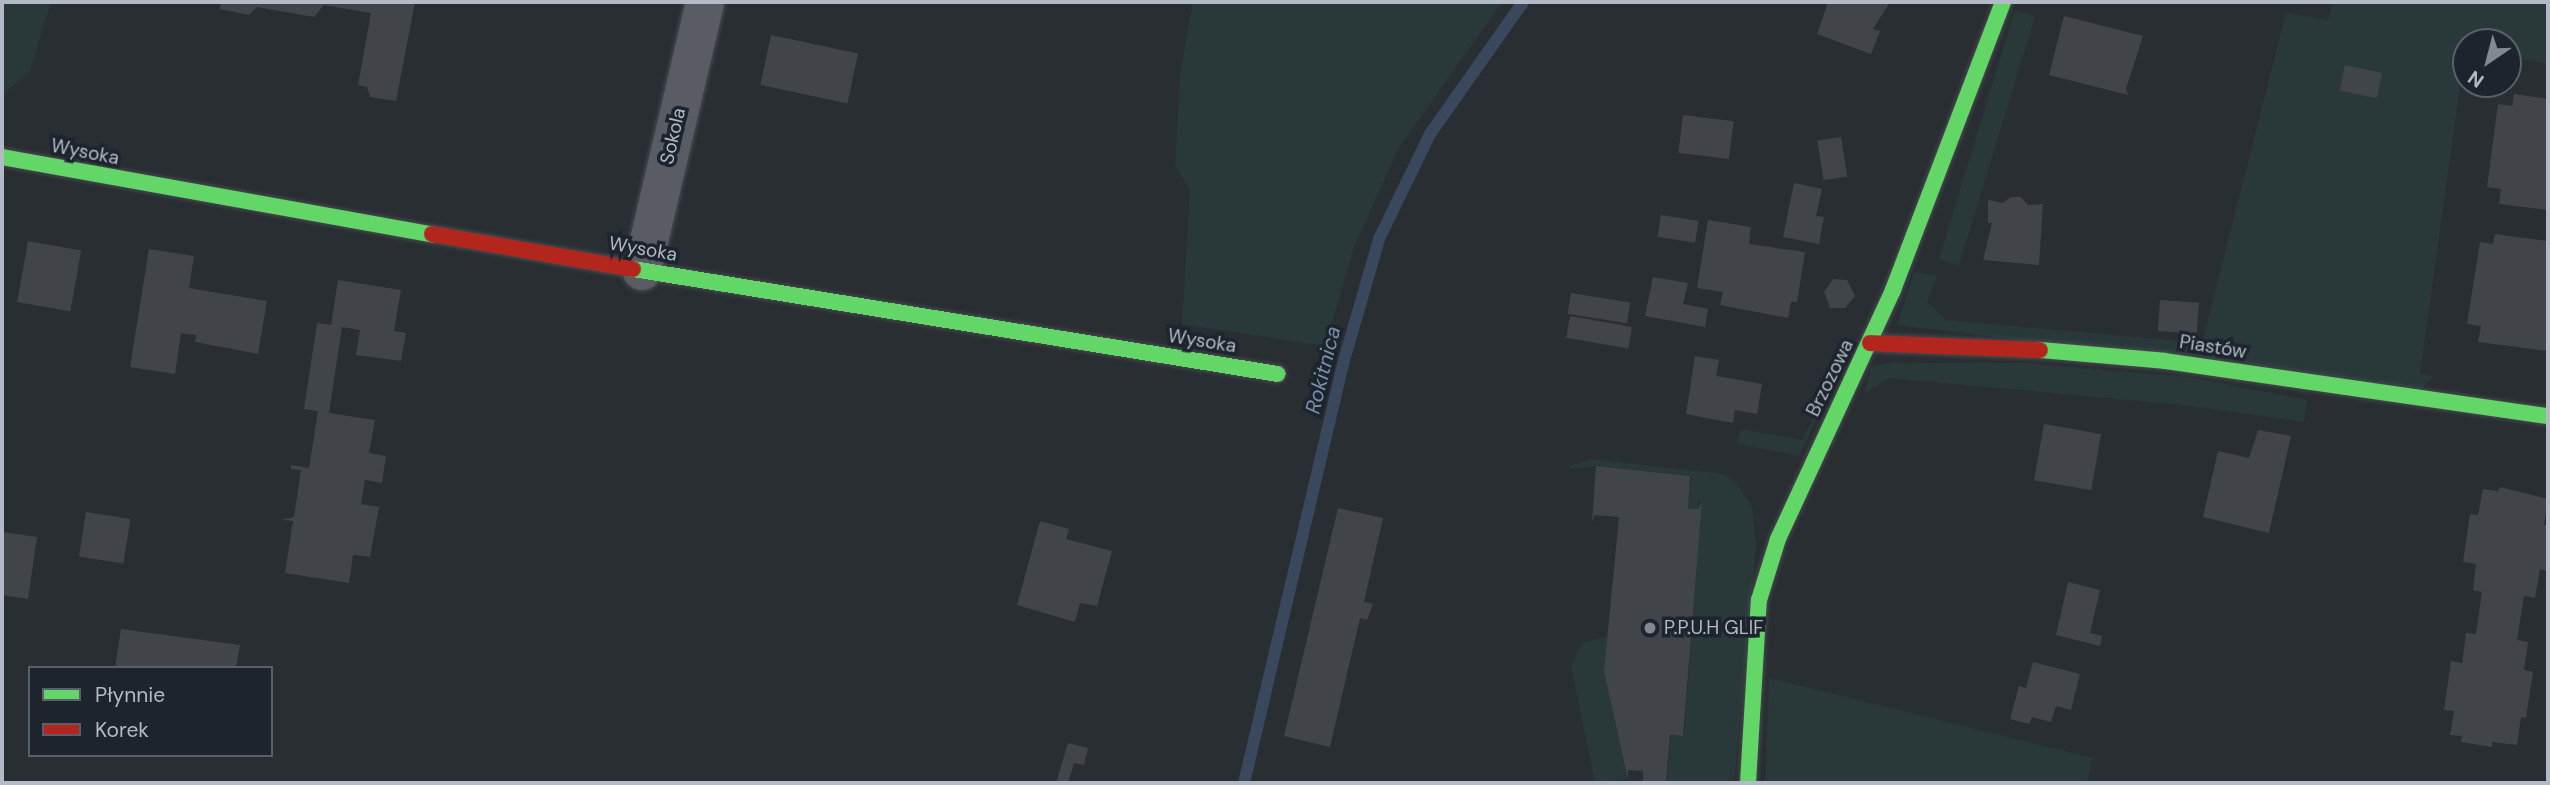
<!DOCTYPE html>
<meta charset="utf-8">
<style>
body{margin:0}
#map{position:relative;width:2550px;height:785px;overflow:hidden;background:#292e33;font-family:"DM Sans",sans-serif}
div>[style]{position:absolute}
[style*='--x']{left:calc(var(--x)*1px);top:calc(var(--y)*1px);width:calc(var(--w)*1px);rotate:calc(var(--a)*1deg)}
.green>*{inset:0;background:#29393a;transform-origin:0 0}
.stream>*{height:12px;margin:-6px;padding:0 6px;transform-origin:6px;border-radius:6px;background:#39485c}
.building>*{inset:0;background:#41454a;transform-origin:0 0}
.roads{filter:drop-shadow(0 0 2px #474a4e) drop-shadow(0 0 2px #474a4e)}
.street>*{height:38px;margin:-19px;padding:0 19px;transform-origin:19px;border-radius:19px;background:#595c62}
.fast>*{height:16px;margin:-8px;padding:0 8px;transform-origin:8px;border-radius:8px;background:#63d668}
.jam>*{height:16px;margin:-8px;padding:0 8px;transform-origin:8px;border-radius:8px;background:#b3261e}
.dots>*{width:19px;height:19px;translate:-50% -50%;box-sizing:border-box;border:4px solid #1d242e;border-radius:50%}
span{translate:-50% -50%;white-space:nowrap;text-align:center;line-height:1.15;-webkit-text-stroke:7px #1d242e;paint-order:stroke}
.street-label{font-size:19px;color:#b3bac5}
.poi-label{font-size:19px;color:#b3bac5}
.left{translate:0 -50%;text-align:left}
.water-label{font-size:21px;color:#7d91aa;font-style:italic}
.frame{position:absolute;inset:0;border:4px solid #b3bac5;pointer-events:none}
.legend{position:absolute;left:28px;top:666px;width:245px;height:91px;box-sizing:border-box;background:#1d242e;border:2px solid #59606a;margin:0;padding:9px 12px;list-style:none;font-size:21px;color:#b3bac5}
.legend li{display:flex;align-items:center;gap:14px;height:35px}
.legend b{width:35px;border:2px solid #59606a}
.north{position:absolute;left:2452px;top:28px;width:70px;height:70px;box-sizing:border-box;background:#1d242e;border:2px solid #59606a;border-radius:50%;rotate:215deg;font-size:19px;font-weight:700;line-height:28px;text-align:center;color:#b3bac5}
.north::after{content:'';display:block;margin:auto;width:24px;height:32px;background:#838992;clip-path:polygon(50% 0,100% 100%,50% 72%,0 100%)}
</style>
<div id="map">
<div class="green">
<i style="clip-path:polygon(2px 2px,51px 2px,30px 71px,2px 95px)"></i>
<i style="clip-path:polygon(1193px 2px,1502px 2px,1398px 149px,1354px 247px,1325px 346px,1182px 324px,1190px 190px,1175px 165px,1180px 75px)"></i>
<i style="clip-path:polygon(2333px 2px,2548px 2px,2548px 64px,2508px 56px,2508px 42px,2466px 42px,2420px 374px,2433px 376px,2422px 389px,1897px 325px,1914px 272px,1937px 276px,1927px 302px,1946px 320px,2202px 343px,2286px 13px,2328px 20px)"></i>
<i style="left:2015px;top:10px;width:21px;height:261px;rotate:17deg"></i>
<i style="clip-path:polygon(1854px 339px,1799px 456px,1737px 444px,1741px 429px,1802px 440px)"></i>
<i style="clip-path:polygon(1892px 363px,2025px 363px,2189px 377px,2307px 400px,2304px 422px,2184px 405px,1889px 378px,1865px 393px,1871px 366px)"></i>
<i style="clip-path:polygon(1591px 459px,1723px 474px,1736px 483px,1752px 506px,1756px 545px,1734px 783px,1667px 783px,1671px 736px,1684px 736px,1702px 502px,1698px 501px,1698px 509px,1688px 509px,1691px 476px,1599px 466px,1570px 469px,1569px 466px)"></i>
<i style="clip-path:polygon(1608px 636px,1604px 671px,1627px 779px,1595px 783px,1571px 666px,1582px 643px)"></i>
<i style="clip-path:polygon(1769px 678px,2093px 758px,2087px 783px,1765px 783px)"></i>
</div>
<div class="stream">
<i style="--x:1244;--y:783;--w:431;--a:-76.7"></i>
<i style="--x:1343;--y:364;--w:130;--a:-73.9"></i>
<i style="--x:1379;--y:239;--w:117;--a:-64.1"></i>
<i style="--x:1430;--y:134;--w:161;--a:-54.8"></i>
</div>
<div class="building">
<i style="clip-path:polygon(221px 2px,415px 2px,396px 101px,370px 97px,367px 87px,358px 85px,371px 13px,324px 5px,314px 17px,257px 7px,249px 15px,220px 9px)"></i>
<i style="clip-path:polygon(1828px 2px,1890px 2px,1873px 29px,1880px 31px,1871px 54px,1817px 34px)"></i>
<i style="clip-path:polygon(2064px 16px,2143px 36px,2126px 89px,2128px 95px,2049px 75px)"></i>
<i style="left:771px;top:35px;width:89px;height:51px;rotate:12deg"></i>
<i style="left:2345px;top:65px;width:38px;height:26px;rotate:12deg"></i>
<i style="clip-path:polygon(2514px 94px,2548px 99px,2548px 210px,2499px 204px,2501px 189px,2487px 187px,2498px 104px,2512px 106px)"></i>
<i style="left:1683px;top:115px;width:51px;height:38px;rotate:7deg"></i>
<i style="left:1841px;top:137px;width:40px;height:24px;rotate:81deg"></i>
<i style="clip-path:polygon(1794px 183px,1822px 189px,1816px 216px,1824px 217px,1819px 244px,1783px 237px)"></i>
<i style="clip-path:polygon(2011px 197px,2021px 197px,2028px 205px,2043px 204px,2039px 265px,1983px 260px,1992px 223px,1988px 223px,1988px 200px,2003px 203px)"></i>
<i style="left:1661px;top:215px;width:38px;height:22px;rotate:9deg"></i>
<i style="clip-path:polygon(1708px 220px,1751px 227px,1749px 244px,1805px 252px,1797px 302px,1791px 302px,1788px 318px,1720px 305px,1723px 292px,1697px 288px)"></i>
<i style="clip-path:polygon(2495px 234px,2548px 241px,2548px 351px,2478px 342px,2481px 326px,2467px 324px,2480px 242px,2493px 244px)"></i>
<i style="left:28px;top:241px;width:54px;height:62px;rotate:10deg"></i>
<i style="clip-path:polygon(149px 249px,194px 256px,189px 288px,267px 301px,258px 354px,195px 342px,196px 335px,181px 333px,175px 374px,130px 367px)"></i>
<i style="clip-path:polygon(1653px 277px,1688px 283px,1683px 304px,1708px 309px,1705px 327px,1645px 316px)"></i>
<i style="clip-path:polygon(1833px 279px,1847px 280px,1855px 296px,1845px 308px,1830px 308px,1824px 292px)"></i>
<i style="clip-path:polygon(338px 280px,401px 290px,394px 331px,406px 333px,401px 361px,356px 355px,360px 330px,342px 327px,329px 413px,375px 420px,369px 453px,386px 456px,382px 483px,365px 480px,361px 504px,379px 507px,370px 557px,353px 555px,349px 583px,285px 573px,293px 521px,282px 520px,294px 517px,301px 470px,291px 469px,291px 465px,309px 468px,318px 411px,304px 409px,317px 323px,331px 325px)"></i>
<i style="left:1571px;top:293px;width:60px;height:21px;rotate:9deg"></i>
<i style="left:2160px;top:300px;width:39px;height:31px;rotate:4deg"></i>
<i style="left:1570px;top:316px;width:63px;height:22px;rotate:10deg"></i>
<i style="clip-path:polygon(1695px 356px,1719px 360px,1716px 376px,1762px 384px,1757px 414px,1735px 410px,1733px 423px,1686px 414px)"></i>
<i style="left:2044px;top:424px;width:58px;height:57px;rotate:10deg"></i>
<i style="clip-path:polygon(2258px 430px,2291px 436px,2269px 533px,2203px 517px,2218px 451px,2249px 458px)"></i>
<i style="clip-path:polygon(1596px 466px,1690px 476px,1688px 509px,1698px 509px,1702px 502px,1683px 736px,1670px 735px,1666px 783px,1643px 783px,1643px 771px,1628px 770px,1628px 780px,1604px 671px,1619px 517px,1595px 515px,1592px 522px)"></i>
<i style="clip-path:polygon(2500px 487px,2548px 499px,2544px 525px,2548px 526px,2548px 557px,2546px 571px,2540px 569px,2535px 598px,2524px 596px,2517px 640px,2528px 642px,2524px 670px,2533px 672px,2526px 718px,2521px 717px,2517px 745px,2492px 742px,2492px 747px,2461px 742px,2462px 736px,2450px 735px,2454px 711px,2444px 710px,2451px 661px,2462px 663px,2466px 633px,2476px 634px,2482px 592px,2473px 590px,2476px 564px,2463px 562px,2470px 514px,2478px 515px,2483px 489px,2498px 491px)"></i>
<i style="clip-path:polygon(1338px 508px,1383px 518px,1364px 602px,1373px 604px,1367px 620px,1360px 618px,1330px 747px,1284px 736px)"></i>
<i style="left:86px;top:512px;width:45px;height:45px;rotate:9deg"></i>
<i style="clip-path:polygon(1040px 521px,1069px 529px,1066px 539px,1112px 551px,1097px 606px,1080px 603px,1075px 622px,1017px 605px)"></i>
<i style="clip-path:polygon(2px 532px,37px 537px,28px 599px,2px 595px)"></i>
<i style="clip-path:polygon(2068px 582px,2100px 590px,2090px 633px,2102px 636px,2100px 646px,2056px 635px)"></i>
<i style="clip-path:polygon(121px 629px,240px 645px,236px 668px,115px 668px)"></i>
<i style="clip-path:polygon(2033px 662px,2080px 674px,2071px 710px,2056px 706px,2051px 722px,2032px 717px,2029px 724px,2010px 719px,2019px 686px,2026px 688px)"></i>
<i style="clip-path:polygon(1068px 743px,1088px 748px,1084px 765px,1074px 763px,1068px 783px,1056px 783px)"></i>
</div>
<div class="roads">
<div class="street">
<i style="--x:642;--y:271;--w:276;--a:-76.8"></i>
</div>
<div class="fast">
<i style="--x:2;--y:157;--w:437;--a:10.2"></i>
<i style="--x:633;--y:269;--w:653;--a:9.25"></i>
<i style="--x:2040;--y:350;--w:125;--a:5"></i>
<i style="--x:2165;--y:361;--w:387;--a:8.2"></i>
<i style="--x:1748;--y:783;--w:183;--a:-86.6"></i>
<i style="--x:1759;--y:600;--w:64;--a:-72.7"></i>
<i style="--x:1778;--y:539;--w:274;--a:-65.2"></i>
<i style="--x:1893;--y:290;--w:308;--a:-69.1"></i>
</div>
<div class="jam">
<i style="--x:432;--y:234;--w:204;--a:9.9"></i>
<i style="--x:1870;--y:343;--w:170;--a:2.4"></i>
</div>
</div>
<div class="dots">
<i style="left:1650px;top:628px;background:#838992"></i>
</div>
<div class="street-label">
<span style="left:673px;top:136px;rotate:-77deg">Sokola</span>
<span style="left:85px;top:152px;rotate:11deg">Wysoka</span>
<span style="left:643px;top:249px;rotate:10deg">Wysoka</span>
<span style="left:1202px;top:341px;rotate:9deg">Wysoka</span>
<span style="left:2213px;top:347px;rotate:9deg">Piastów</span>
<span style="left:1830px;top:378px;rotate:-64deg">Brzozowa</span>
</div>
<div class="poi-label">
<span class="left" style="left:1664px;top:628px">P.P.U.H GLIF</span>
</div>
<div class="water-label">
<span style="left:1323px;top:370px;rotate:-76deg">Rokitnica</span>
</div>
<div class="frame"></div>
<ul class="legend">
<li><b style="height:9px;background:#63d668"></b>Płynnie</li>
<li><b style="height:9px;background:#b3261e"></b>Korek</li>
</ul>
<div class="north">N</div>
</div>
